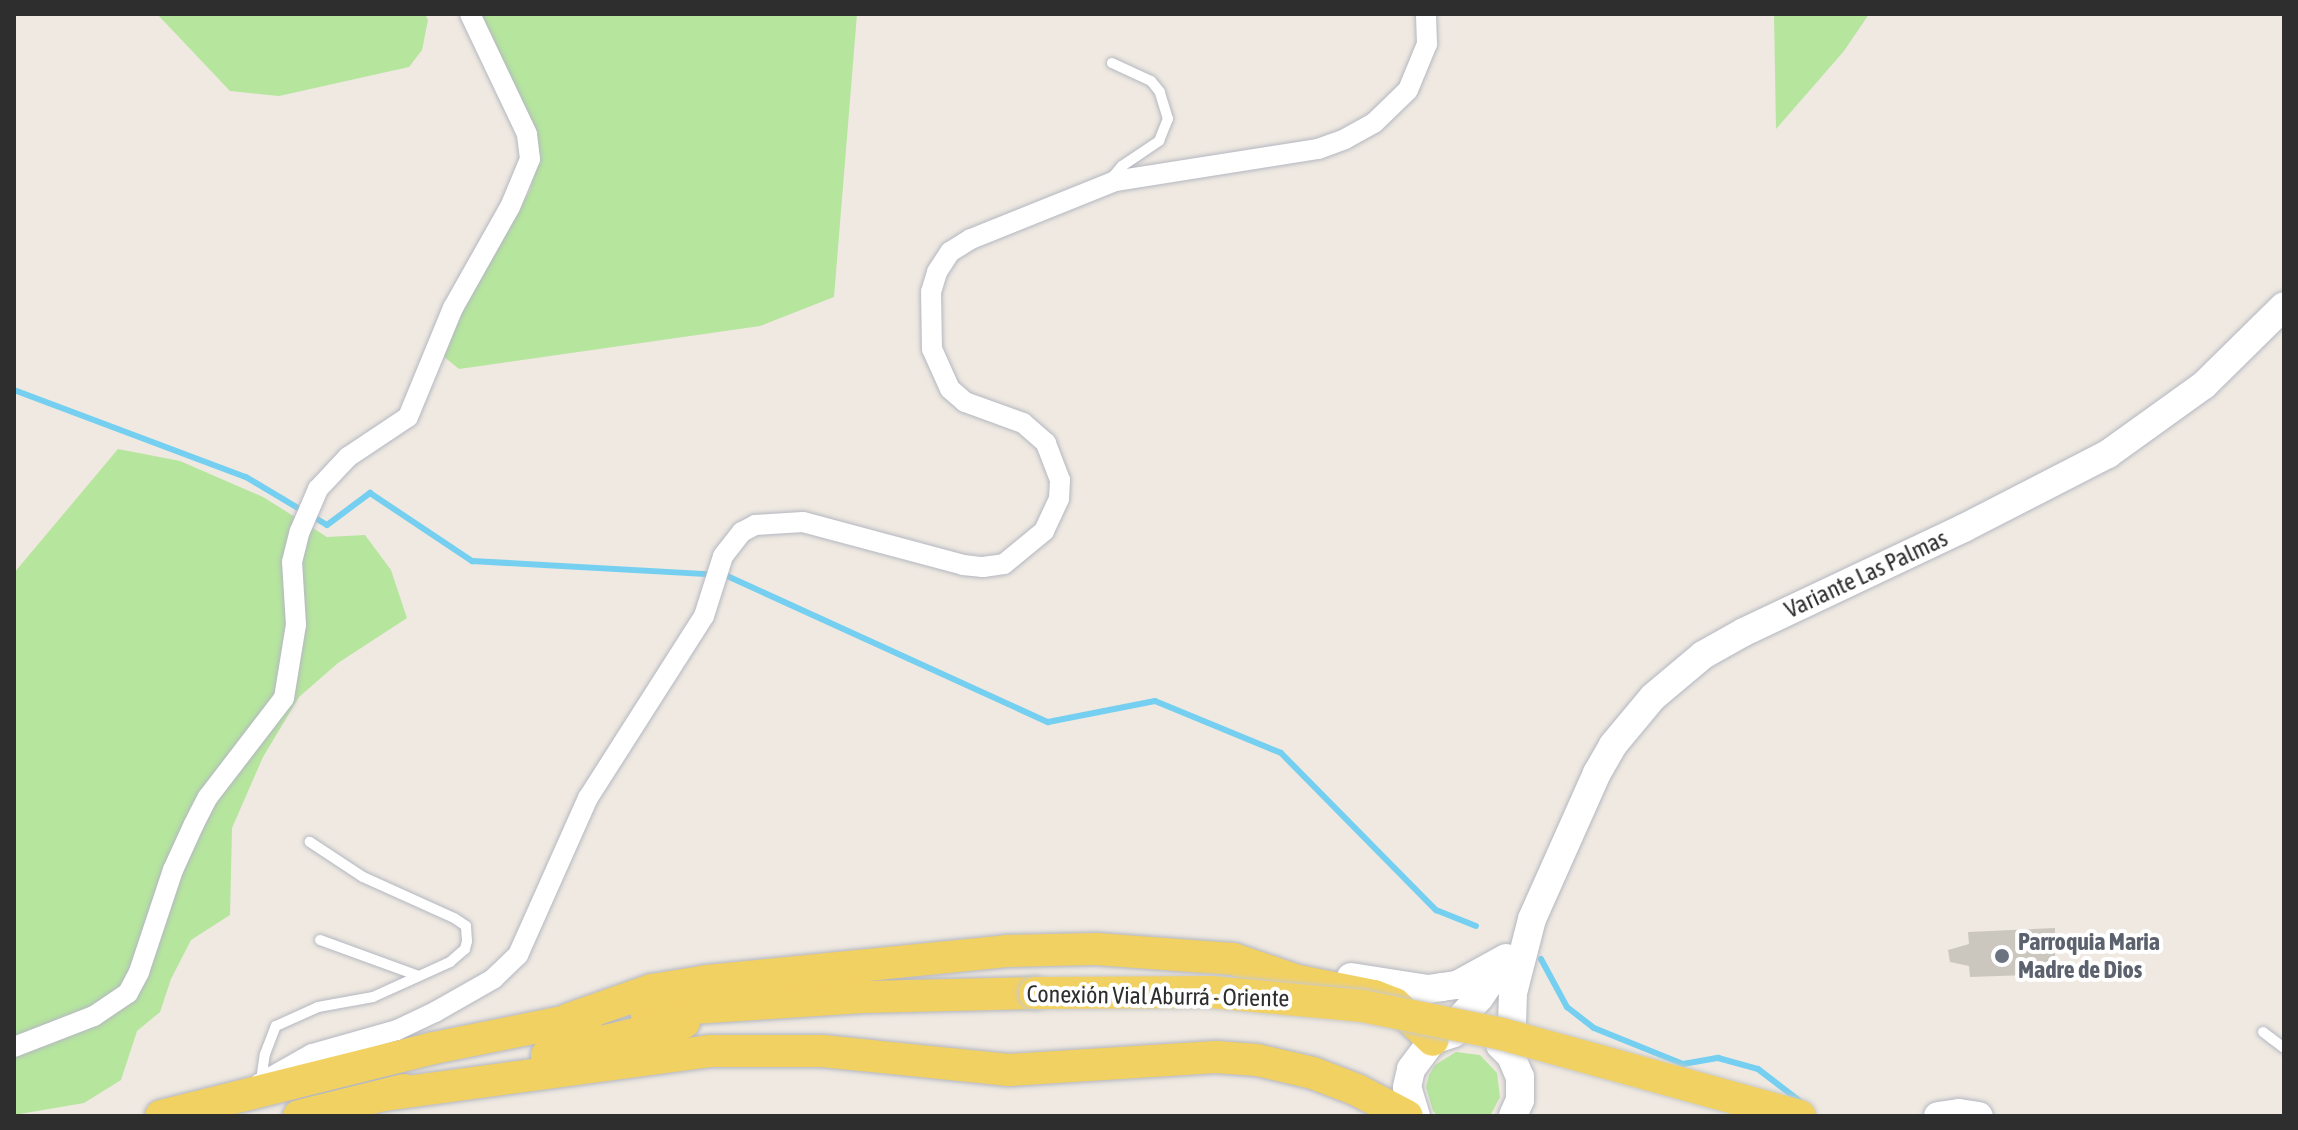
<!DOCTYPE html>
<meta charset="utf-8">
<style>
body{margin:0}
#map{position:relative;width:2298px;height:1130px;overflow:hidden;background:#efe9e1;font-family:"Asap Condensed",sans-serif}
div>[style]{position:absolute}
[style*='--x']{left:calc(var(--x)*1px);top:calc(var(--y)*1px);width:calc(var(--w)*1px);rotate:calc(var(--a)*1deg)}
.green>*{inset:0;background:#b6e59e}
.stream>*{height:6px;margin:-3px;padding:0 3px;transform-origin:3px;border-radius:3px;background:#75cff0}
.building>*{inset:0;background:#cbc7bf}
.roads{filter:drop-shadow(0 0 2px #b4b7c1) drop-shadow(0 0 2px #b4b7c1)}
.lane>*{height:10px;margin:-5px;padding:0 5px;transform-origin:5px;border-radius:5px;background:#fff}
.street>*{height:20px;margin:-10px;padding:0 10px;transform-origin:10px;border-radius:10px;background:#fff}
.secondary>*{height:28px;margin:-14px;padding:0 14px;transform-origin:14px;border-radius:14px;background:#fff}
.primary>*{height:32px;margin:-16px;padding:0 16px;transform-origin:16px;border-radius:16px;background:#f2d163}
.bridges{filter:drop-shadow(0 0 2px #c9c9c9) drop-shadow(0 0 2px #c9c9c9)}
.primary-bridge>*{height:32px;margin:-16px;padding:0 16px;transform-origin:16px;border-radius:16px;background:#f2d163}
.dots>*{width:22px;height:22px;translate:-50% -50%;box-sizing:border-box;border:4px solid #fff;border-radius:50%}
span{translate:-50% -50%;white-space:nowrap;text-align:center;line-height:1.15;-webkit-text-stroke:8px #fff;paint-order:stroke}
.street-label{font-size:24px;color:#2e2e2e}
.worship-label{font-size:24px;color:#5b616d;font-weight:700}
.left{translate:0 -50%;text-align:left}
.frame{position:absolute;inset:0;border:16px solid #2e2e2e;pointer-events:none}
</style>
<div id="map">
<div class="green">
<i style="clip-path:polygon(157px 14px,425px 14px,428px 20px,422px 50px,409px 67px,279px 96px,230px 91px)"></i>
<i style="clip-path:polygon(480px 14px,857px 14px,834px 297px,760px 326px,459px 369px,443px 356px,449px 333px,530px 190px,539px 154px)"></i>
<i style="clip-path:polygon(1774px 14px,1869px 14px,1844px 51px,1776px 129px)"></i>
<i style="clip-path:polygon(118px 449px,180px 461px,263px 497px,327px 537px,365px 535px,391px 570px,407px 618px,338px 663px,299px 697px,263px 757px,232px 828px,230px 915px,191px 940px,171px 979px,160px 1012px,137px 1031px,121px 1080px,84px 1103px,14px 1115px,14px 573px)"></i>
<i style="clip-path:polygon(1456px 1052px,1480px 1055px,1497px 1073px,1500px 1097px,1490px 1116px,1438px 1116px,1433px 1111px,1426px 1087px,1429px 1075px,1435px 1065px)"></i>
</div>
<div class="stream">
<i style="--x:14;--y:390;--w:248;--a:20.6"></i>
<i style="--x:246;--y:477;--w:66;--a:30.8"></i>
<i style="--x:312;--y:516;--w:17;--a:31"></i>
<i style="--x:327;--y:525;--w:54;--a:-36.7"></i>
<i style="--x:370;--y:493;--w:123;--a:33.7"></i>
<i style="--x:472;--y:561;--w:253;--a:3.2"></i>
<i style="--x:725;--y:575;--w:355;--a:24.5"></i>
<i style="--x:1048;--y:722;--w:109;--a:-11.1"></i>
<i style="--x:1155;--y:701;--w:136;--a:22.4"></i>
<i style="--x:1281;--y:753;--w:221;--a:45.4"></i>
<i style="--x:1436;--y:910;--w:43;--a:21.8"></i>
<i style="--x:1541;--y:959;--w:55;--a:61.6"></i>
<i style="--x:1567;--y:1007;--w:34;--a:38"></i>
<i style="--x:1594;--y:1028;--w:96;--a:22"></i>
<i style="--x:1683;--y:1064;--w:36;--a:-10"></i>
<i style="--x:1718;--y:1058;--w:41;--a:15.4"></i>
<i style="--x:1758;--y:1069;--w:54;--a:37.5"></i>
</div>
<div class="building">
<i style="clip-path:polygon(2055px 928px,2055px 974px,1970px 977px,1969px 966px,1950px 962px,1948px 950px,1969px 944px,1968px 932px)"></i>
</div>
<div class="roads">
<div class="lane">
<i style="--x:1111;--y:179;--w:17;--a:-50"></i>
<i style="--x:1122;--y:166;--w:45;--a:-34"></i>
<i style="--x:1159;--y:141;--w:24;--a:-68"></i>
<i style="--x:1168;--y:119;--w:28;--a:-107"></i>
<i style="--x:1160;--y:92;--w:14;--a:-129"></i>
<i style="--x:1151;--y:81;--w:43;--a:-155.2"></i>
<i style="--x:320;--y:940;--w:105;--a:20"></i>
<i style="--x:2263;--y:1032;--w:26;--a:37"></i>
<i style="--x:261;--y:1081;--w:27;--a:-82"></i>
<i style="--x:265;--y:1054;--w:30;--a:-69"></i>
<i style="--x:276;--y:1026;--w:46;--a:-24.3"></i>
<i style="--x:318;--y:1007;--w:56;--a:-10.3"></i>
<i style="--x:373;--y:997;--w:85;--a:-24.4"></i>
<i style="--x:450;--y:962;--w:20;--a:-41"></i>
<i style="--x:465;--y:949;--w:8;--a:-76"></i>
<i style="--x:467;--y:941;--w:15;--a:-94"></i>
<i style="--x:466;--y:926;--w:14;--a:-146"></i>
<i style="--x:454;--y:918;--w:100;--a:-155.7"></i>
<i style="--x:363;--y:877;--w:64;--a:-146.6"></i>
</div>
<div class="street">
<i style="--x:14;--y:1047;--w:86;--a:-21.2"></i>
<i style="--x:94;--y:1016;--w:41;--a:-34.1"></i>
<i style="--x:128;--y:993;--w:24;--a:-62"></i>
<i style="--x:139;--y:972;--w:108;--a:-71.6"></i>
<i style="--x:173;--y:870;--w:51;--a:-65.5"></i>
<i style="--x:194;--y:824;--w:30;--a:-63"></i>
<i style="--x:208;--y:797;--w:125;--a:-52.5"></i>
<i style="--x:284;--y:698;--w:74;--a:-80.7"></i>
<i style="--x:296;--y:625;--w:63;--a:-93.6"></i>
<i style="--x:292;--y:562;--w:32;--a:-76"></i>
<i style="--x:300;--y:531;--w:46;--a:-66.8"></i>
<i style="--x:318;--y:489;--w:44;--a:-46.8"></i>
<i style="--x:348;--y:457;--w:72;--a:-33.7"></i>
<i style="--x:408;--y:417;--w:118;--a:-67.6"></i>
<i style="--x:453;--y:308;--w:116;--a:-60.6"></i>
<i style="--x:510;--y:207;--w:52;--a:-67.4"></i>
<i style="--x:530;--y:159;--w:25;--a:-97"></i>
<i style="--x:527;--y:134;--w:133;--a:-115.4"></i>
<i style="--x:259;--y:1084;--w:61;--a:-29.5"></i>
<i style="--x:312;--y:1054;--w:88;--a:-15.8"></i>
<i style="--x:397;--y:1030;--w:42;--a:-25.3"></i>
<i style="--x:435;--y:1012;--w:67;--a:-29.6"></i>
<i style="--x:493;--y:979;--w:35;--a:-44"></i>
<i style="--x:518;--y:955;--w:172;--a:-66"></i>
<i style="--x:588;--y:798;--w:216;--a:-57.5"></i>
<i style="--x:704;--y:616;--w:63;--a:-72.4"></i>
<i style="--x:723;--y:556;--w:31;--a:-52"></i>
<i style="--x:742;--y:532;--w:15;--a:-28"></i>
<i style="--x:755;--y:525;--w:48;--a:-3.6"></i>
<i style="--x:803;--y:522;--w:166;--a:15"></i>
<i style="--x:963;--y:565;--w:20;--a:6"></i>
<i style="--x:983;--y:567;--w:21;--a:-8"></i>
<i style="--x:1004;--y:564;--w:52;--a:-39.5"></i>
<i style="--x:1044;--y:531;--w:35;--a:-65"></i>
<i style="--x:1059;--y:499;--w:19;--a:-87"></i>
<i style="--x:1060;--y:480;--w:40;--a:-111"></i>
<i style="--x:1046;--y:443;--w:30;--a:-139"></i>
<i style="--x:1023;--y:423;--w:62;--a:-160.1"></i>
<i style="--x:965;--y:402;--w:20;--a:-139"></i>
<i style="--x:950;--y:389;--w:44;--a:-114.2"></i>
<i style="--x:932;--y:349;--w:57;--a:-91"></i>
<i style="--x:931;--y:292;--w:21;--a:-73"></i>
<i style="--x:937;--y:272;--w:24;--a:-57"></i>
<i style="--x:950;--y:252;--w:25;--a:-32"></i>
<i style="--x:971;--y:239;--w:155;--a:-21.9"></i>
<i style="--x:1115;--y:181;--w:206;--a:-9"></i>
<i style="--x:1318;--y:149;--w:29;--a:-20"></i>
<i style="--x:1345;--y:139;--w:33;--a:-29"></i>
<i style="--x:1374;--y:123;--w:47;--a:-44.1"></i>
<i style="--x:1408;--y:90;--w:50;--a:-67.6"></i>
<i style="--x:1427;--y:44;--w:30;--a:-92"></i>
</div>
<div class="secondary">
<i style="--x:1351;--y:977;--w:78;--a:8.9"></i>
<i style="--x:1428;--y:989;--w:14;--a:-8"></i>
<i style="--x:1442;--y:987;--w:15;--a:-8"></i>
<i style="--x:1457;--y:985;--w:56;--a:-28.9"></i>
<i style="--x:1444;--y:1035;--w:52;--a:-46.5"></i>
<i style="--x:1480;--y:997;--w:41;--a:-55.9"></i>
<i style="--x:1500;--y:1045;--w:16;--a:45"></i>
<i style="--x:1511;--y:1056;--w:23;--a:67"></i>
<i style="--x:1520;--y:1077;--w:23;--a:90"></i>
<i style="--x:1520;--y:1100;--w:17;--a:114"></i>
<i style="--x:1511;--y:1056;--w:63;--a:-88.2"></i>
<i style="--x:1513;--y:993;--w:76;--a:-75.6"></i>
<i style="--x:1532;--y:919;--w:160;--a:-66"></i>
<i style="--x:1597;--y:773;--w:32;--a:-60"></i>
<i style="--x:1613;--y:745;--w:62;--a:-50.2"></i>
<i style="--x:1653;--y:697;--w:65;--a:-40"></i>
<i style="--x:1703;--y:655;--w:47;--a:-29.3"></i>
<i style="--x:1744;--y:632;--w:243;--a:-25.3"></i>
<i style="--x:1964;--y:528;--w:162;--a:-27.2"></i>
<i style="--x:2108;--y:454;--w:118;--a:-35.7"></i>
<i style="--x:2204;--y:385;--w:112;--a:-44.6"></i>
<i style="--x:1416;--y:1116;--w:30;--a:-107"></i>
<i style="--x:1407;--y:1087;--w:18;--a:-77"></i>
<i style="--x:1411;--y:1069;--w:36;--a:-53"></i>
<i style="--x:1433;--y:1040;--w:22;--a:-18"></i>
<i style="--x:1938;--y:1116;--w:21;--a:-8"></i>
<i style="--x:1959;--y:1113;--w:20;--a:9"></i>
</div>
<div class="primary">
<i style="--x:646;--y:1011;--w:218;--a:-3.7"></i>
<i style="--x:864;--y:997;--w:171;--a:-1.3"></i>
<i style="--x:569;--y:1019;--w:88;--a:-19.3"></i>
<i style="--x:652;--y:990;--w:56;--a:-9.3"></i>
<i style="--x:707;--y:981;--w:301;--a:-5.7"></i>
<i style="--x:1006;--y:951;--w:90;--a:-1.3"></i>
<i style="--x:1096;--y:949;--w:137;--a:4.2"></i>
<i style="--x:1233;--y:959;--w:69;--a:18.7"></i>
<i style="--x:1298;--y:981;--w:77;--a:11.2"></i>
<i style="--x:1374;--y:996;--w:22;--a:21"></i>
<i style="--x:1395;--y:1004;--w:52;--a:43.5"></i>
<i style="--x:547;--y:1055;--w:141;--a:-13.5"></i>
<i style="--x:384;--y:1095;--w:330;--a:-7.7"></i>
<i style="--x:711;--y:1051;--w:111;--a:0"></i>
<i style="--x:822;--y:1051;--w:188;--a:5.8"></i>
<i style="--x:1009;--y:1070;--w:207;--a:-3.6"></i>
<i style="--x:1216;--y:1057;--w:41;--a:4.2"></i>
<i style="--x:1257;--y:1060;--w:57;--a:13.1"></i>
<i style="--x:1313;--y:1073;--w:47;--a:21.1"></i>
<i style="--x:1357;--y:1090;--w:56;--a:27.5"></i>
<i style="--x:161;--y:1116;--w:281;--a:-14"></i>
<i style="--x:434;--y:1048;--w:157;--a:-11.4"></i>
<i style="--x:299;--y:1116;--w:108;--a:-13.9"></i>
</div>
</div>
<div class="bridges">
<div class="primary-bridge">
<i style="--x:1035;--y:993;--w:176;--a:-0.3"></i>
<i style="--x:1211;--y:992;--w:152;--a:5.3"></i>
<i style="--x:1362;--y:1006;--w:143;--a:11.3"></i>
<i style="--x:1502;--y:1034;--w:309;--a:15.4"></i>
</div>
</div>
<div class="dots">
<i style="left:2002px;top:956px;background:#6b7280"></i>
</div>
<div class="street-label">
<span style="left:1866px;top:574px;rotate:-25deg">Variante Las Palmas</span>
<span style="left:1158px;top:996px;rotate:1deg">Conexión Vial Aburrá - Oriente</span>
</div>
<div class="worship-label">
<span class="left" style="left:2018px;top:956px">Parroquia Maria<br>Madre de Dios</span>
</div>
<div class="frame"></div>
</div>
